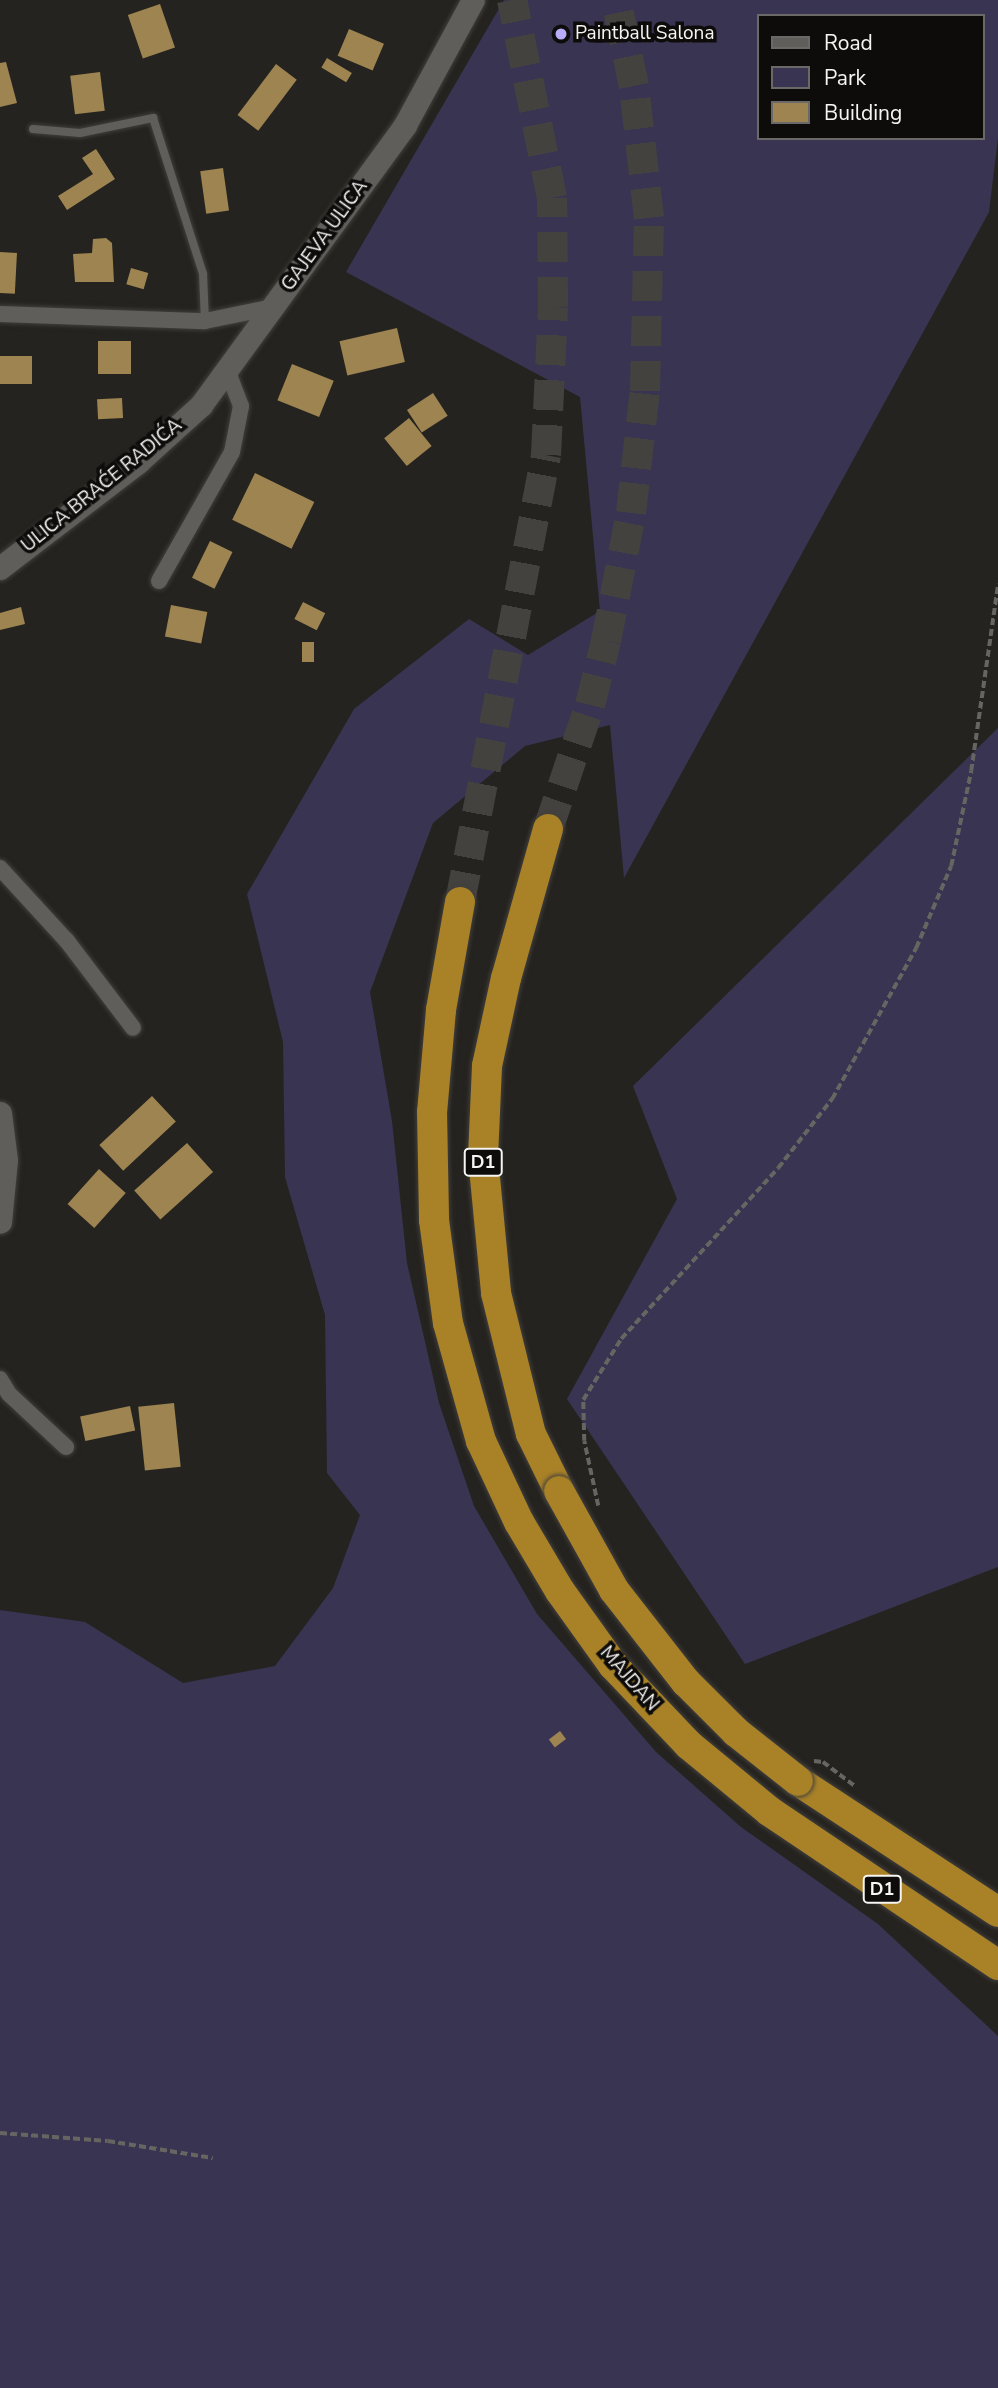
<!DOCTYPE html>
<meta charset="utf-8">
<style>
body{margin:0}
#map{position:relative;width:998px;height:2388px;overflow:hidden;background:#25231f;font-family:"Nunito Sans",sans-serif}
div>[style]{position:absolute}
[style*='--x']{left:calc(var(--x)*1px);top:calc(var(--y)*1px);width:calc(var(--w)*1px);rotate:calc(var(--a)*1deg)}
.green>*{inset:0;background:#393451}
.building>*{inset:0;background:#9d8451;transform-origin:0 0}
.highway-tunnel>*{height:30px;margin-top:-15px;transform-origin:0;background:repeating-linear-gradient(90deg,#44423f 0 30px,transparent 0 45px)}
.path>*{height:3.5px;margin-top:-1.75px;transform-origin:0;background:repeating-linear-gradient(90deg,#666561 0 7px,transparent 0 10.5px)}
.roads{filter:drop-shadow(0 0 2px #413f3c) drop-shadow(0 0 2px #413f3c)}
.lane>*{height:8px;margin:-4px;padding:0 4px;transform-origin:4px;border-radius:4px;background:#605e5a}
.street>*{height:16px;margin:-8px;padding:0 8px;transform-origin:8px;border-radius:8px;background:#605e5a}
.secondary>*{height:23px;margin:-11.5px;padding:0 11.5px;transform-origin:11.5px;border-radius:11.5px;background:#605e5a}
.highway>*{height:30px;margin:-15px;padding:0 15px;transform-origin:15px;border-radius:15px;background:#a98228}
.bridges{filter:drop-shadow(0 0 2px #413f3c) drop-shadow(0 0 2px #413f3c)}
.highway-bridge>*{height:30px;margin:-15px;padding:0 15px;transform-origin:15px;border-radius:15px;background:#a98228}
.dots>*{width:19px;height:19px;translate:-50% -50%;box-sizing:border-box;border:4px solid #0d0c0b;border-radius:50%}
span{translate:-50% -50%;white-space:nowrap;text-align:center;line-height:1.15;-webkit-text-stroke:7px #0d0c0b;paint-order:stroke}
.shield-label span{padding:2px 5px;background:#0d0c0b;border:2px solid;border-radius:5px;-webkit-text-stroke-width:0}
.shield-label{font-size:18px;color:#f6f5f2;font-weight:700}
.poi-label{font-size:19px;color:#f6f5f2}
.left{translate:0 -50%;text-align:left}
.street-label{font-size:19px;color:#f6f5f2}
.legend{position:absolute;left:757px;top:14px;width:228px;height:126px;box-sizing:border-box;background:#0d0c0b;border:2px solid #6a6967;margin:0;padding:9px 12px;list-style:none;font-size:21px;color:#f6f5f2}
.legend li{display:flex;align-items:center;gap:14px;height:35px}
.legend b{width:35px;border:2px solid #6a6967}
</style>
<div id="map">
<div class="green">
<i style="clip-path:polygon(evenodd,504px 0,998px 0,998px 138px,989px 212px,624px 878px,610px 725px,525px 746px,433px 823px,370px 992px,392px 1121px,407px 1263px,439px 1403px,474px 1506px,537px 1614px,656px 1752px,741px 1827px,878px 1924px,998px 2036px,998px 2388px,0 2388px,0 1610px,85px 1622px,183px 1683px,275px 1666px,333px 1588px,360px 1515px,327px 1473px,325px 1315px,285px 1177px,283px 1042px,247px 894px,354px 709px,469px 619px,528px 655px,600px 611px,580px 397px,346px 272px,504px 0,758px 16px,982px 16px,982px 138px,758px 138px,758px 16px)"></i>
<i style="clip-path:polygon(998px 728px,998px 1567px,745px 1664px,567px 1399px,677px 1199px,633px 1086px)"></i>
</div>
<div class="building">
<i style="left:160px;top:4px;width:46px;height:34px;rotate:71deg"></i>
<i style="left:349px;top:29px;width:38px;height:29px;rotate:23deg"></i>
<i style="left:327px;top:58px;width:29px;height:11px;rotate:31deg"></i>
<i style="clip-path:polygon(6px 62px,17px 103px,0 107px,0 63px)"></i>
<i style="left:276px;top:64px;width:26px;height:64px;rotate:37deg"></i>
<i style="left:100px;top:72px;width:39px;height:30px;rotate:83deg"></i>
<i style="clip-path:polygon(96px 149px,115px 179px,67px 210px,58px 196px,93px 174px,82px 158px)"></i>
<i style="left:223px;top:168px;width:43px;height:23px;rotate:82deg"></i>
<i style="clip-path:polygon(106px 238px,112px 243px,114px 282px,75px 282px,73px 254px,92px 253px,93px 239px)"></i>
<i style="left:0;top:252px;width:17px;height:41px;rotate:3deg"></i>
<i style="left:131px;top:268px;width:18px;height:17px;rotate:16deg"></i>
<i style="left:397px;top:328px;width:35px;height:59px;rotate:77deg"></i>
<i style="left:98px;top:341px;width:33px;height:33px"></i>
<i style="left:0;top:356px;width:32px;height:28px"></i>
<i style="left:292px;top:364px;width:45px;height:39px;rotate:22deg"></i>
<i style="left:433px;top:393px;width:27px;height:31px;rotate:57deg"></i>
<i style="left:122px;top:398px;width:20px;height:25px;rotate:87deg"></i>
<i style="left:409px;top:418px;width:36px;height:32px;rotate:51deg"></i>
<i style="left:255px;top:473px;width:66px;height:52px;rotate:26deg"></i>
<i style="left:210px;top:541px;width:25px;height:41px;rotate:26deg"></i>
<i style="left:303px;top:602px;width:25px;height:19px;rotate:27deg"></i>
<i style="left:171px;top:605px;width:37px;height:32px;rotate:11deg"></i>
<i style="clip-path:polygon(21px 607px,25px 624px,0 630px,0 613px)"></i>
<i style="left:302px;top:642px;width:12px;height:20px"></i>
<i style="left:152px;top:1096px;width:35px;height:72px;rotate:47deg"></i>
<i style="left:187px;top:1143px;width:39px;height:71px;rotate:48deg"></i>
<i style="left:99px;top:1169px;width:36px;height:47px;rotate:42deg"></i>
<i style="left:174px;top:1403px;width:64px;height:36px;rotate:84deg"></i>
<i style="left:130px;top:1406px;width:25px;height:51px;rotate:78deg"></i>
<i style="left:560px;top:1731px;width:10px;height:14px;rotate:53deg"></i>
</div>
<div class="highway-tunnel">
<i style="--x:548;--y:829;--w:131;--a:-71.3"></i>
<i style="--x:590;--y:705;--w:66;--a:-76"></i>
<i style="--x:606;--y:641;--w:130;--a:-78.9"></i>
<i style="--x:631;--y:513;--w:123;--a:-83.5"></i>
<i style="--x:645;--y:391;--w:173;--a:-88.7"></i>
<i style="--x:649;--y:218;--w:133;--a:-96.5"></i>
<i style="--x:634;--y:86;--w:88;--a:-101.8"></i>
<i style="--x:460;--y:902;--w:455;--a:-79.1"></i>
<i style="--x:546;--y:455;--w:148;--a:-87.3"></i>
<i style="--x:553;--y:307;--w:109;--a:-90.5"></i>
<i style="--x:552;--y:198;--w:202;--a:-101.4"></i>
</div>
<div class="path">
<i style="--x:598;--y:1506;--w:66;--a:-102.2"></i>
<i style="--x:584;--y:1441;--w:41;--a:-91.4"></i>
<i style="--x:583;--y:1400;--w:72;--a:-58.1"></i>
<i style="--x:621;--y:1339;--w:232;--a:-47.4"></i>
<i style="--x:778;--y:1168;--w:88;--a:-52"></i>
<i style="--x:832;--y:1099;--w:173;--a:-60.9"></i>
<i style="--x:916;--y:948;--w:89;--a:-66.9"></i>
<i style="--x:951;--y:866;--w:97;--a:-78.1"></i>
<i style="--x:971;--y:771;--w:189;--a:-81.8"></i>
<i style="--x:814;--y:1761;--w:9;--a:6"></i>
<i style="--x:823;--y:1762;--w:39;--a:37"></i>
<i style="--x:0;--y:2133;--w:108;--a:4.2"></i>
<i style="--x:108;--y:2141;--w:106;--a:9.2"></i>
</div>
<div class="roads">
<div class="lane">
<i style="--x:33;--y:129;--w:47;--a:4.9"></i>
<i style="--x:80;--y:133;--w:75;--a:-11.6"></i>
<i style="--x:153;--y:118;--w:164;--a:72.2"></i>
<i style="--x:203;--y:274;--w:47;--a:87.6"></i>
</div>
<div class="street">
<i style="--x:0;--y:314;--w:205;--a:2"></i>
<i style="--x:205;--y:321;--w:69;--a:-11.6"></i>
<i style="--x:159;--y:581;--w:148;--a:-60.5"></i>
<i style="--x:232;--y:452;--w:47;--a:-78.9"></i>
<i style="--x:241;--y:406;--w:40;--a:-111"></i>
<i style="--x:0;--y:868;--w:99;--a:47.5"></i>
<i style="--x:67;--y:941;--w:109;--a:52.8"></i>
<i style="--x:0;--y:1379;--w:17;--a:59"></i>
<i style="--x:9;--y:1394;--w:78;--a:42.9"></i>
</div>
<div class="secondary">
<i style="--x:0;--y:568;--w:174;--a:-37.5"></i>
<i style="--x:138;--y:462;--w:85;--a:-42.1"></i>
<i style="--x:201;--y:405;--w:346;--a:-53.9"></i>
<i style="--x:405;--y:125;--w:142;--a:-61.5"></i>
<i style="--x:0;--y:1113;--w:47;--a:82.7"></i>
<i style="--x:6;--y:1160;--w:62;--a:95.5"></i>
</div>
<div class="highway">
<i style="--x:548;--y:829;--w:155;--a:105.7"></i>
<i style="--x:506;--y:978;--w:90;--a:102.2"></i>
<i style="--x:487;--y:1066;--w:91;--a:92.5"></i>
<i style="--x:483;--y:1157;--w:137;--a:84.5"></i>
<i style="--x:496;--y:1293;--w:145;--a:76.1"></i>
<i style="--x:531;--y:1434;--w:64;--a:63.8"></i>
<i style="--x:460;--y:902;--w:110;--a:100"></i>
<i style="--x:441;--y:1010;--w:102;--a:95"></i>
<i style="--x:432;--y:1112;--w:108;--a:88.9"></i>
<i style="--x:434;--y:1220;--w:104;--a:82.3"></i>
<i style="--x:448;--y:1323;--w:123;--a:74.4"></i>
<i style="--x:481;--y:1441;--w:89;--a:64.9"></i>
<i style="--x:519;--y:1522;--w:80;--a:59.3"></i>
<i style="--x:560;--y:1591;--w:91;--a:54.4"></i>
<i style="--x:613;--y:1665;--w:110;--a:46.5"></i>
<i style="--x:689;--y:1745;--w:104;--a:39.5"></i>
<i style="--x:769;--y:1811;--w:276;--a:33.9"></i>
<i style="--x:798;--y:1781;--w:239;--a:33.2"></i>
</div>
</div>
<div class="bridges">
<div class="highway-bridge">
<i style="--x:559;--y:1491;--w:113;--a:60.9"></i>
<i style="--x:614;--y:1590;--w:117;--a:52"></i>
<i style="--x:686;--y:1682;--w:71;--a:45"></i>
<i style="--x:736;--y:1732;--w:79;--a:38.3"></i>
</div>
</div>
<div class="dots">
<i style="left:561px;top:34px;background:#b8abf7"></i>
</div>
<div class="shield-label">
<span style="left:483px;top:1162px">D1</span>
<span style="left:882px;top:1889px">D1</span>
</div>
<div class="poi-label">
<span class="left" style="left:575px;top:34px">Paintball Salona</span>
</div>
<div class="street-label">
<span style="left:325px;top:236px;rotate:-54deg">GAJEVA ULICA</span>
<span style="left:102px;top:486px;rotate:-39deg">ULICA BRAĆE RADIĆA</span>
<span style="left:629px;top:1679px;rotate:49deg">MAJDAN</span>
</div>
<ul class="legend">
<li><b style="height:9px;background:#605e5a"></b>Road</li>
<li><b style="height:19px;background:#393451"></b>Park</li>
<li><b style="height:19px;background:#9d8451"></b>Building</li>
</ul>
</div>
